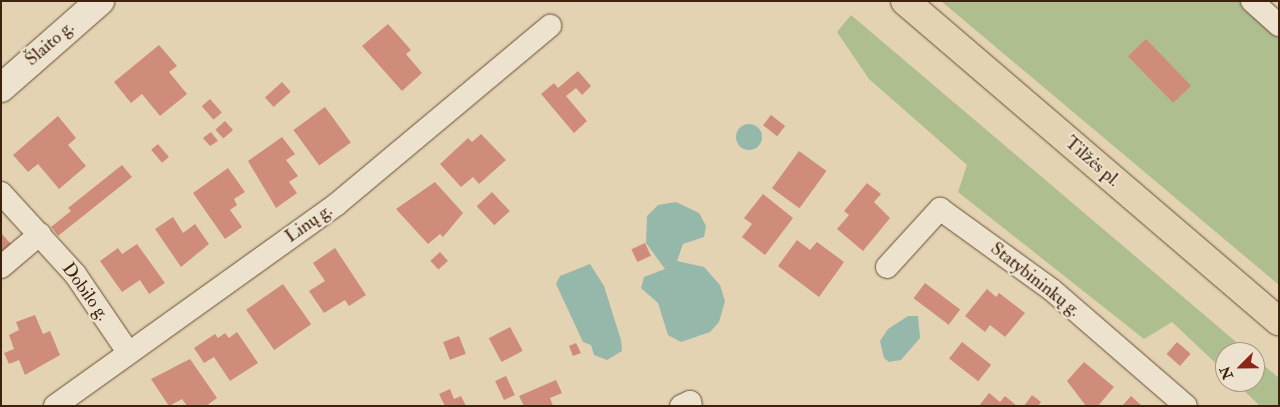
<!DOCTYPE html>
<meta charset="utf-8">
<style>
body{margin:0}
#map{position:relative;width:1280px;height:407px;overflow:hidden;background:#e3d3b2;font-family:"IM FELL Double Pica",serif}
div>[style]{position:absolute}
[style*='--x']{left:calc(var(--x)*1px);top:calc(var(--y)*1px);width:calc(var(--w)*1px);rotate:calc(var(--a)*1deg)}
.green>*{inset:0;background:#afbe8f}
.water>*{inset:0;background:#95b8aa}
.round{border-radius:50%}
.building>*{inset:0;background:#cf8c7b;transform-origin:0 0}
.roads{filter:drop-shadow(0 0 1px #674e36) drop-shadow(0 0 1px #674e36)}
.minor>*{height:22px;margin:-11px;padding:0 11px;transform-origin:11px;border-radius:11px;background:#ede2cd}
.secondary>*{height:28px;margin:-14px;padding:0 14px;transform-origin:14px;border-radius:14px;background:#ede2cd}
.trunk>*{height:28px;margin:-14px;padding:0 14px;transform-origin:14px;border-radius:14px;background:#e3d3b2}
span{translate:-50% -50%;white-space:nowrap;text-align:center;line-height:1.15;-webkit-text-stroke:4.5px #ede2cd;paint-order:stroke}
.street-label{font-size:18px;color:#3e220d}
.frame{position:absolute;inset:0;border:2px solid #3e220d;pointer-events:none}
.north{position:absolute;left:1215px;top:342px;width:50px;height:50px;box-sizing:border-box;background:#ede2cd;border:1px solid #a79580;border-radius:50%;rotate:247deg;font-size:14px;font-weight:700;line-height:20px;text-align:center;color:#3e220d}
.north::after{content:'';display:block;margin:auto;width:18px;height:22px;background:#8f2418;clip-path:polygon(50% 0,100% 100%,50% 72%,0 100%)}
</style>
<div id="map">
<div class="green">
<i style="clip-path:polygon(941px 1px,1239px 1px,1279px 36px,1279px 285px)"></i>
<i style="clip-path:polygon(851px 15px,1248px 352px,1225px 352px,1225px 372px,1172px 322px,1144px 339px,958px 192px,967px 165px,869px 79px,837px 32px)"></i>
<i style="clip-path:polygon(1255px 358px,1279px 378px,1279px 406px,1260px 406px,1235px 382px,1255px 382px)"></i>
</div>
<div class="water">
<i class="round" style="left:736px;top:124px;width:26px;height:26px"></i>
<i style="clip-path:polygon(676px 202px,699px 213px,706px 226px,704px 237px,683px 244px,677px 261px,704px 267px,720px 285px,725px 301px,719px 322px,710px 332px,681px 342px,668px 335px,658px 303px,641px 288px,644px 277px,665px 269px,646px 243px,647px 216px,658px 205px)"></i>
<i style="clip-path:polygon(590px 264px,604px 286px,621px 340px,622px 351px,607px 360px,594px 355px,591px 345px,583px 342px,556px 284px,560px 276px)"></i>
<i style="clip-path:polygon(908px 316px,918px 316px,920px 338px,901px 360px,889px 362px,884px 358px,880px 341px,888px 329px)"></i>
</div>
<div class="building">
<i style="clip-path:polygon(388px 24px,411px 50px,406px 54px,422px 73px,402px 91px,362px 46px)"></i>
<i style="left:1146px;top:39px;width:65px;height:25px;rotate:46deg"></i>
<i style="clip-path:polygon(159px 45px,177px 66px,169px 72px,187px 94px,160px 116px,142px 94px,131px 103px,114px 82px)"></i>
<i style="clip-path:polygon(578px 71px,591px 86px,582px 95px,576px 88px,566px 96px,587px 121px,574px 133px,541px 94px,554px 83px,558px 88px)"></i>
<i style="left:282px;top:82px;width:13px;height:23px;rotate:48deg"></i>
<i style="left:210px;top:99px;width:18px;height:11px;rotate:49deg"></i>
<i style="left:325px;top:107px;width:44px;height:39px;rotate:54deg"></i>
<i style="left:771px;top:115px;width:18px;height:13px;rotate:38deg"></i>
<i style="clip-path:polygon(58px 116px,76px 138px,68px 145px,86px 166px,59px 189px,38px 164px,28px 172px,13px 155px)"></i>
<i style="left:225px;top:121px;width:12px;height:13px;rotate:48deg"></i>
<i style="clip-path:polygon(211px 132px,218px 141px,210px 146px,203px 138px)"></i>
<i style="clip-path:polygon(481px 134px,506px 160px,479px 184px,473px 177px,461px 187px,440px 164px,468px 138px,472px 142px)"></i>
<i style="clip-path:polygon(282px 137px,295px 154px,286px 160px,298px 176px,289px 182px,297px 193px,276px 208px,248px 161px)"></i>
<i style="left:158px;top:144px;width:17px;height:9px;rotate:50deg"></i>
<i style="left:799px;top:151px;width:34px;height:46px;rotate:36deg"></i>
<i style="clip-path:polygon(122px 165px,132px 177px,58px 236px,51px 227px,71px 211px,68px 208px)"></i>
<i style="clip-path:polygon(228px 168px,245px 192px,234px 199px,237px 205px,230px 210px,242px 227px,225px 239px,193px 193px)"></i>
<i style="clip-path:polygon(435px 182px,463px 213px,443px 237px,440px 234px,428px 244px,396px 209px)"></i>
<i style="clip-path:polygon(867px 183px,881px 194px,874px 202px,890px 218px,863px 251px,837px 229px,849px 215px,844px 211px)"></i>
<i style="left:492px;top:192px;width:26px;height:21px;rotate:47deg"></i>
<i style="clip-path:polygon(763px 194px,793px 218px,765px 255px,742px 237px,752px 224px,744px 218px)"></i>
<i style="clip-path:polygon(173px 217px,183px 233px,195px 224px,209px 244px,181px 267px,155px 229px)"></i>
<i style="clip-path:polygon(1px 233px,11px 244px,1px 252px)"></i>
<i style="clip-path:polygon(797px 240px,810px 250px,817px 242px,844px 262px,819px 297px,778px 266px)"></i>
<i style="left:645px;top:243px;width:14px;height:15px;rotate:65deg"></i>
<i style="clip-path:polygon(137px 244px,165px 283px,149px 294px,140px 280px,122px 292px,100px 261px,118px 248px,122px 254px)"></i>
<i style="clip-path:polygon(335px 248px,366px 295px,349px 306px,345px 300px,324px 313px,309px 291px,325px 281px,313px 263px)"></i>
<i style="left:440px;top:252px;width:12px;height:13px;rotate:48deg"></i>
<i style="left:925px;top:283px;width:44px;height:19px;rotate:37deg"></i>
<i style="left:283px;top:284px;width:49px;height:45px;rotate:55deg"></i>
<i style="clip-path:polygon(987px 289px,996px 297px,999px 293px,1025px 313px,1005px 337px,990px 325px,985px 332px,965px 316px)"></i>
<i style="clip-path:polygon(35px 315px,43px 334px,50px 331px,60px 355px,25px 375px,19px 360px,9px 364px,4px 353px,14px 349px,9px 335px,19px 330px,16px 322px)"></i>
<i style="left:510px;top:327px;width:27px;height:24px;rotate:62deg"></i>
<i style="clip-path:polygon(237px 332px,258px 363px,230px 381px,214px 357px,204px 363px,194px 348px,215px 334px,218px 338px,225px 333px,229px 338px)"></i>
<i style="left:459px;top:336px;width:19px;height:17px;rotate:69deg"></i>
<i style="left:962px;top:342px;width:37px;height:21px;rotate:38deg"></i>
<i style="left:1177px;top:342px;width:18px;height:16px;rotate:41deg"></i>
<i style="clip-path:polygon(576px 343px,581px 353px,573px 356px,569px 346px)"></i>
<i style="clip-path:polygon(190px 359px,217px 398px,206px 406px,187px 406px,182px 399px,169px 406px,151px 379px)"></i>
<i style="clip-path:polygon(1084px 362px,1114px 387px,1098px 406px,1086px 406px,1067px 381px)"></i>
<i style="left:506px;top:376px;width:21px;height:12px;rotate:65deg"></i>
<i style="clip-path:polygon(556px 380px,562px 393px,550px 398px,553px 406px,524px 406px,519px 396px)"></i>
<i style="clip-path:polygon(450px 389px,454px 399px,461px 396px,466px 406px,445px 406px,439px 394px)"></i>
<i style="clip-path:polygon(989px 393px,1000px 402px,1005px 396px,1017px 406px,979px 406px)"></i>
<i style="clip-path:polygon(1032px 395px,1041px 402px,1038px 406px,1024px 406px)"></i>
<i style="clip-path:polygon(1131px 396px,1142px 406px,1122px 406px)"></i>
</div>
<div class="roads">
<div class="minor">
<i style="--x:1252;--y:1;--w:36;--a:42"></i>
<i style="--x:1;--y:193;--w:110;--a:47.6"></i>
<i style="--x:75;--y:274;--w:94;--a:55.8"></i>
<i style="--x:1;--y:267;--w:51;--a:-40.2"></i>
<i style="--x:887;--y:267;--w:79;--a:-47.6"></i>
<i style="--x:940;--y:209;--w:138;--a:35.9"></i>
<i style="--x:1052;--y:290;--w:177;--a:40.9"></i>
<i style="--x:55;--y:406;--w:347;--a:-35.6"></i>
<i style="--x:337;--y:204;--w:278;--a:-39.9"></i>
<i style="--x:681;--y:406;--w:10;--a:-24"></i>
<i style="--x:690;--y:402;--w:4;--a:76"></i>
</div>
<div class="secondary">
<i style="--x:1;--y:88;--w:132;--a:-41.3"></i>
</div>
<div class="trunk">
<i style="--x:905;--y:1;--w:492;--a:40.6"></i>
</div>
</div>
<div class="street-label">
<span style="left:50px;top:44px;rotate:-41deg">Šlaito g.</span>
<span style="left:1092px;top:162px;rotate:41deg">Tilžės pl.</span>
<span style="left:309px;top:224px;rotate:-35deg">Linų g.</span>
<span style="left:1035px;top:280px;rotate:38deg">Statybininkų g.</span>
<span style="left:85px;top:292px;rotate:54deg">Dobilo g.</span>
</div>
<div class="frame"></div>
<div class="north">N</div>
</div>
